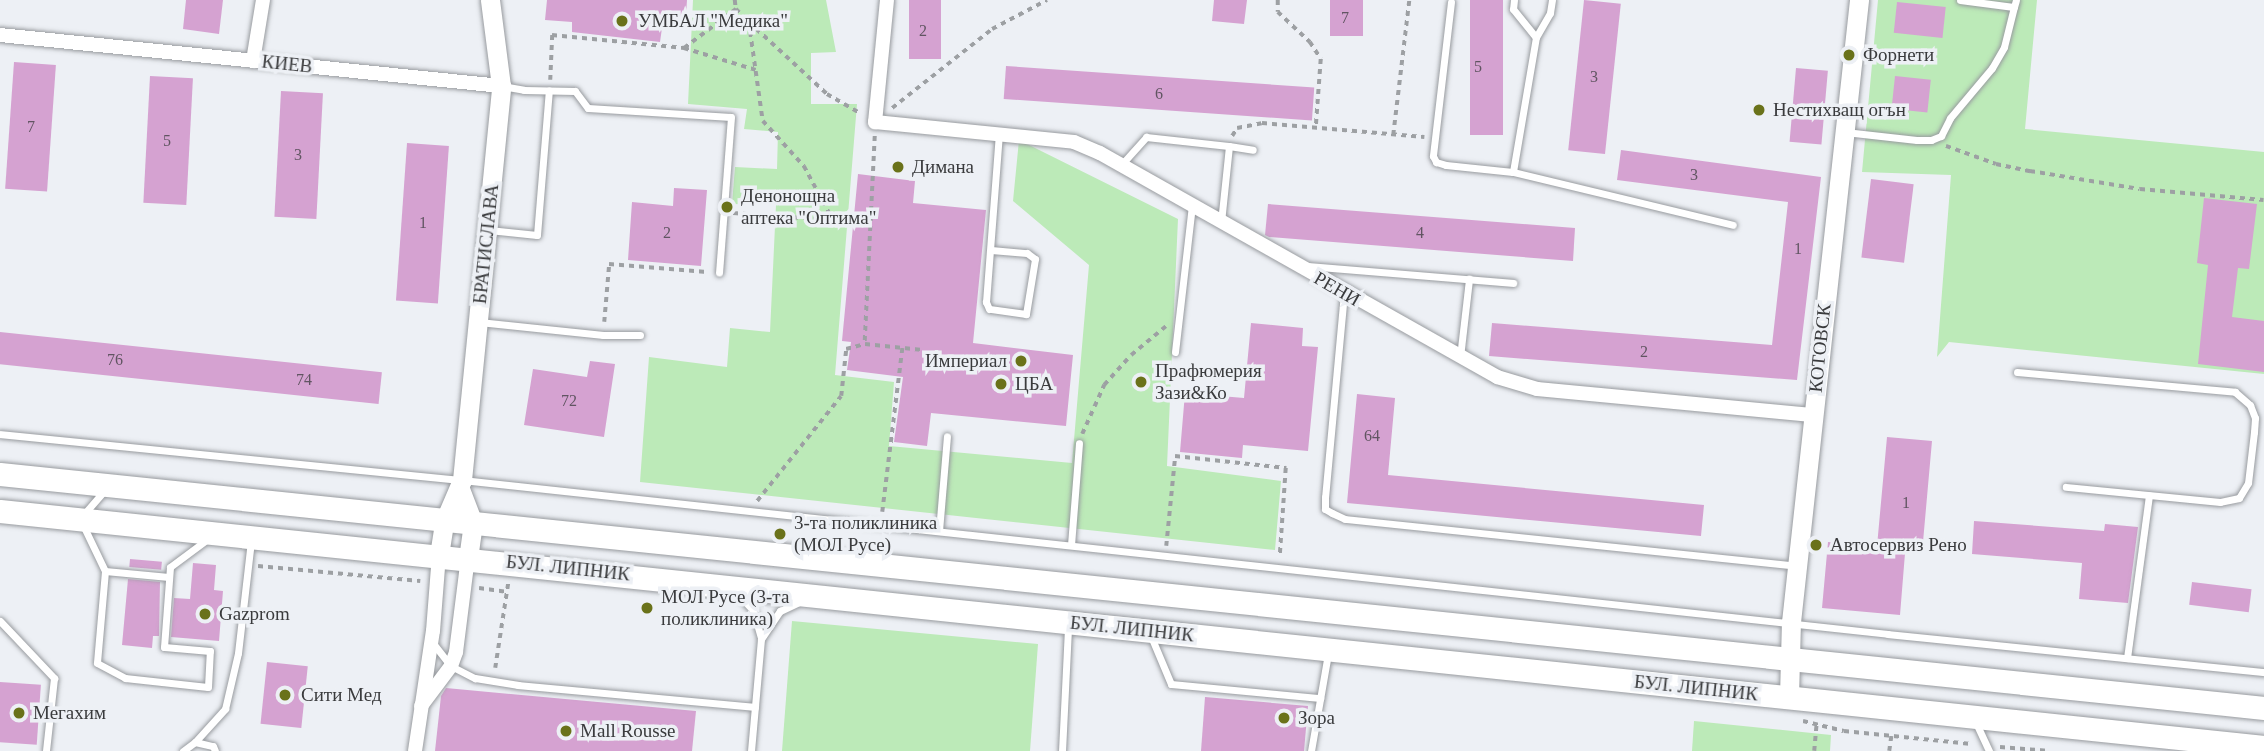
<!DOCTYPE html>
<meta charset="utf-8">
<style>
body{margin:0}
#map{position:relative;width:2264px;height:751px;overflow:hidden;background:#edf0f5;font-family:Georgia,serif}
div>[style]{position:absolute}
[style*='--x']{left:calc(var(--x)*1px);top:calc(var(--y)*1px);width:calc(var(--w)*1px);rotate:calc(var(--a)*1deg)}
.green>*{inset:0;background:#bceab8}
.building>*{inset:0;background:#d5a2d1;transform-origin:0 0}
.path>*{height:3.5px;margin-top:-1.75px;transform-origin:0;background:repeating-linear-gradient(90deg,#9da0a3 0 5px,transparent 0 10px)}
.roads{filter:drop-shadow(0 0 2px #989b9f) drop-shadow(0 0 2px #989b9f)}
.lane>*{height:7px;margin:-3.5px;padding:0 3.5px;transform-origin:3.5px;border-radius:3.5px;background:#fff}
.street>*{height:14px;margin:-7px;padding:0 7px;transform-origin:7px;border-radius:7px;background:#fff}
.secondary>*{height:19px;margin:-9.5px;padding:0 9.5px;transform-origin:9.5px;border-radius:9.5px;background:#fff}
.primary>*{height:23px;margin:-11.5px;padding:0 11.5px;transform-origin:11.5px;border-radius:11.5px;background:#fff}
.dots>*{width:19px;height:19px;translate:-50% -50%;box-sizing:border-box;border:4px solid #edf0f5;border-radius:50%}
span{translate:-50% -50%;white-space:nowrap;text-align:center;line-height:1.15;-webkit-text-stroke:7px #edf0f5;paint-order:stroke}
.number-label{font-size:16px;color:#615562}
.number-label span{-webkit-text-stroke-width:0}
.poi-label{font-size:19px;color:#3a3b3d}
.left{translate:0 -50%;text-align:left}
.right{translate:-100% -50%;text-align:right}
.street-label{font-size:19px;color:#3a3b3d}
</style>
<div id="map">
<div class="green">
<i style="clip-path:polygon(693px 0,826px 0,836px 52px,811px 53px,811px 104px,857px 104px,835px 375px,894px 382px,889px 446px,1072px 463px,1089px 265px,1013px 201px,1019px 140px,1178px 219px,1167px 466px,1281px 481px,1275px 550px,640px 482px,649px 357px,727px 367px,730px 328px,770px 332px,776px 205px,732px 204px,735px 167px,777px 169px,778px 132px,744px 129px,747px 109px,688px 104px)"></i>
<i style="clip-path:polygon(1878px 0,2037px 0,2025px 129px,2264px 152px,2264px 374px,1949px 342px,1937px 357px,1951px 175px,1862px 172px)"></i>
<i style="clip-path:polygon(792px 621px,1038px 644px,1030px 751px,782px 751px)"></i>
<i style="clip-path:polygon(1694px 721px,1831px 735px,1830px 751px,1692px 751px)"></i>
</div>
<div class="building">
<i style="clip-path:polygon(186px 0,223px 0,219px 34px,183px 29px)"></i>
<i style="clip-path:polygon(547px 0,687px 0,685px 30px,662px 28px,660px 42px,572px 32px,572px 22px,545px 20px)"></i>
<i style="left:909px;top:0;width:32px;height:59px"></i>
<i style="clip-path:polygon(1214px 0,1247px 0,1244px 24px,1212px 21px)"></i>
<i style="left:1330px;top:0;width:33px;height:36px"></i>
<i style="left:1470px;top:0;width:33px;height:135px"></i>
<i style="left:1584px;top:0;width:37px;height:151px;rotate:6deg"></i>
<i style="left:1897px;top:2px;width:49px;height:31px;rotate:6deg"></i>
<i style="left:14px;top:62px;width:42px;height:127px;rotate:4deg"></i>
<i style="left:1006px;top:66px;width:309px;height:33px;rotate:4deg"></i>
<i style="left:1796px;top:68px;width:32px;height:74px;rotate:5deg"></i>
<i style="left:150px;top:76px;width:43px;height:127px;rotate:3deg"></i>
<i style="left:1895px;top:76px;width:36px;height:33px;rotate:6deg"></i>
<i style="left:281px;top:91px;width:42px;height:126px;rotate:3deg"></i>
<i style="left:407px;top:143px;width:42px;height:158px;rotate:4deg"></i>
<i style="clip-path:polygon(1621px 150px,1821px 177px,1797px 380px,1489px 356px,1492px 323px,1772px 345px,1788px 202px,1617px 180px)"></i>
<i style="clip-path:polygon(858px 174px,915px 181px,913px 203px,986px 210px,973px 343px,1073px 355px,1066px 426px,931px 413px,927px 446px,894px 442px,903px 377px,847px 370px,851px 342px,842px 341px)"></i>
<i style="left:1871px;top:179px;width:43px;height:79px;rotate:7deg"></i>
<i style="clip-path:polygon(674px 188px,707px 190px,701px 266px,628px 260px,632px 202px,673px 206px)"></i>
<i style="clip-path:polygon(2204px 198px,2257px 204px,2249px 269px,2238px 268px,2232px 317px,2264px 321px,2264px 372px,2198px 364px,2208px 265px,2197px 263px)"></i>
<i style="clip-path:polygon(1268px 204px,1575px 228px,1573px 261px,1269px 237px,1265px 235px)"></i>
<i style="clip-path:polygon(1251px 323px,1303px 328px,1302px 346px,1318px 347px,1308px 451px,1243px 445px,1242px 458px,1180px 452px,1185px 393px,1244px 398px)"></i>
<i style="left:0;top:332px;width:384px;height:32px;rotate:6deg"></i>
<i style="clip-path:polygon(590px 361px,615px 364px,604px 437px,524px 425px,533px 369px,587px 377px)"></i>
<i style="clip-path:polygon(1357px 394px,1395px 398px,1388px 475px,1704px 505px,1701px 536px,1347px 503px)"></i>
<i style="clip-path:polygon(1887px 437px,1932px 441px,1923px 542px,1906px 541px,1900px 615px,1822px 608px,1828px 542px,1877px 546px)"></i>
<i style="clip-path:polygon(1974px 521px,2104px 531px,2105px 524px,2138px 527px,2128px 603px,2079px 599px,2082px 563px,1972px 554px)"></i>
<i style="left:130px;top:559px;width:32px;height:8px;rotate:5deg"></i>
<i style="clip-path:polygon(193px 563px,216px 565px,214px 590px,223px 591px,219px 641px,171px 637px,174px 598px,190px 599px)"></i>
<i style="clip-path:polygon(128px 579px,160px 582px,159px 636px,153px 636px,152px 648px,122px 645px)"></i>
<i style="left:2192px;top:582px;width:60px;height:23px;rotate:7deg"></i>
<i style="left:267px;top:662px;width:41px;height:62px;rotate:6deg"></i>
<i style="left:0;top:682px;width:41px;height:60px;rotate:4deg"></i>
<i style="clip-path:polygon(446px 688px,696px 711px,692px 751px,435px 751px,441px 696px)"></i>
<i style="clip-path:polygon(1205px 697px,1308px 706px,1304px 751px,1201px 751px)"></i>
</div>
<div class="path">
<i style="--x:735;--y:0;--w:9;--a:84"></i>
<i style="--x:736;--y:9;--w:18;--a:45"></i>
<i style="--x:749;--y:22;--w:100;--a:82"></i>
<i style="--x:763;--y:121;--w:61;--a:47.7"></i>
<i style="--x:804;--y:166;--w:61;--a:61.8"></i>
<i style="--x:1278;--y:0;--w:12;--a:90"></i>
<i style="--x:1278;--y:12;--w:44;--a:43.2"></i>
<i style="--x:1310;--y:42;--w:20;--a:57"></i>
<i style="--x:1321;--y:59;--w:68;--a:94.2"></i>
<i style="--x:749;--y:22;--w:106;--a:42.7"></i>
<i style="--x:827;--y:94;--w:39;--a:30"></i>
<i style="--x:684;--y:48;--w:75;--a:17"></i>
<i style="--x:550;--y:80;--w:45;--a:-87.5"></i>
<i style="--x:552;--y:35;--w:133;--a:5.6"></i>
<i style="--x:684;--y:48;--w:65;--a:-36.9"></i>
<i style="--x:892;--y:108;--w:127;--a:-38.3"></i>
<i style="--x:992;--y:29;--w:62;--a:-27.8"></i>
<i style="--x:1393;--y:135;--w:136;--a:-83.2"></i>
<i style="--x:875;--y:136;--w:208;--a:92.8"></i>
<i style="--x:865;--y:344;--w:58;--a:5.9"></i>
<i style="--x:1232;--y:136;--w:9;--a:-58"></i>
<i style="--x:1237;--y:128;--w:25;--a:-11"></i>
<i style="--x:1262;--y:123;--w:163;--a:4.9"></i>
<i style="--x:1946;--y:146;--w:53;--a:19.8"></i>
<i style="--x:1996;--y:164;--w:35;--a:12"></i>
<i style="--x:2030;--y:171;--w:111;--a:9.3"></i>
<i style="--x:2140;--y:189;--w:124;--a:5.1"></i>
<i style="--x:733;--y:213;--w:139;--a:4.1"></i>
<i style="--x:604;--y:322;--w:58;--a:-85.1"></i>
<i style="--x:609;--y:264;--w:98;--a:4.7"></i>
<i style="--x:1082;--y:434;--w:54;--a:-65.8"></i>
<i style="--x:1104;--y:385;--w:40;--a:-48"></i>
<i style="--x:1131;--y:355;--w:45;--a:-39.6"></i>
<i style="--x:757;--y:501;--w:134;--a:-51.3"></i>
<i style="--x:841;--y:396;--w:47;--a:-83.9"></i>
<i style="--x:846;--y:349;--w:20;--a:-15"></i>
<i style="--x:882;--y:512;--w:165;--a:-83"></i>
<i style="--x:1166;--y:546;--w:90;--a:-84.3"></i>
<i style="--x:1175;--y:456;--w:112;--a:6.2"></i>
<i style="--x:1286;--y:468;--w:88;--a:93.9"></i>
<i style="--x:258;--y:566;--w:163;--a:5.3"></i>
<i style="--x:479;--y:588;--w:29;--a:8"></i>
<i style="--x:495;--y:668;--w:86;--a:-81.3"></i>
<i style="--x:1803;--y:721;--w:42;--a:13.7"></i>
<i style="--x:1844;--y:731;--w:128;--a:5.8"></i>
<i style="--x:2000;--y:747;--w:50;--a:4.6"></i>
<i style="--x:1814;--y:751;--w:25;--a:-85"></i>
<i style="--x:1889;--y:751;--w:15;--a:-82"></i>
</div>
<div class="roads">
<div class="lane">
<i style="--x:1514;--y:0;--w:9;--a:96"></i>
<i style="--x:1513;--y:9;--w:36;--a:51"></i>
<i style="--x:1552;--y:0;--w:13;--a:99"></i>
<i style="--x:1550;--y:13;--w:28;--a:120"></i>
<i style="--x:1536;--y:37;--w:137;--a:99.7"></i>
<i style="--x:1513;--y:172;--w:226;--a:13.5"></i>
<i style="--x:1960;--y:0;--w:54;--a:7.4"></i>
<i style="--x:2014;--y:7;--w:7;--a:-74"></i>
<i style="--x:1451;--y:2;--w:155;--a:96.7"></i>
<i style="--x:1433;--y:156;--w:7;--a:63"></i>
<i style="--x:1436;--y:162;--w:10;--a:17"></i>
<i style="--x:1446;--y:165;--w:67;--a:6"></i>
<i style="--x:502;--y:86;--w:22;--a:10"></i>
<i style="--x:524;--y:90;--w:51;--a:1.1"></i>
<i style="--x:575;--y:91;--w:21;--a:53"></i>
<i style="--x:588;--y:108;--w:143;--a:3.6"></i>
<i style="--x:731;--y:117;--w:156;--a:94.4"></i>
<i style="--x:1845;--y:132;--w:72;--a:6.3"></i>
<i style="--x:1917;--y:140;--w:14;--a:0"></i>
<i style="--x:1931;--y:140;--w:11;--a:-22"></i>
<i style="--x:1941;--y:136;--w:20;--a:-63"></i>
<i style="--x:1950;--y:118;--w:65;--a:-50"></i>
<i style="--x:1992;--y:68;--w:24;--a:-60"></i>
<i style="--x:2004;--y:47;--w:41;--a:-76"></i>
<i style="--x:1229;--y:146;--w:24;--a:9"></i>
<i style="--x:1121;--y:165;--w:38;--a:-48"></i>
<i style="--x:1146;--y:137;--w:83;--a:6.2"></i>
<i style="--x:1229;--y:146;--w:76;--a:96"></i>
<i style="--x:489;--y:230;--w:48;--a:5.9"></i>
<i style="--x:537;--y:235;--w:145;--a:-85.3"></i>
<i style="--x:991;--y:250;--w:36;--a:5"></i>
<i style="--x:1027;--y:253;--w:10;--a:37"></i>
<i style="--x:1035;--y:259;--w:56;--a:99.3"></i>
<i style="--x:1026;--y:314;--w:37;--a:-172"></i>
<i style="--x:989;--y:309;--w:8;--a:-113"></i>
<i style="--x:986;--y:302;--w:169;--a:-85.6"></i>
<i style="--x:1308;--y:266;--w:206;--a:4.7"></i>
<i style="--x:1344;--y:293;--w:205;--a:95.3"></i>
<i style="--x:1325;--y:497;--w:12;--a:90"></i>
<i style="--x:1325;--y:509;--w:8;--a:30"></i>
<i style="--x:1332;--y:513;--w:14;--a:25"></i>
<i style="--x:1345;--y:519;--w:453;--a:5.9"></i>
<i style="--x:479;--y:322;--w:125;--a:6"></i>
<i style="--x:603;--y:335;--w:37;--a:0"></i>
<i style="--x:1175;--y:352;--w:147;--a:-83.4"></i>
<i style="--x:1460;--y:357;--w:79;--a:-83.4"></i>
<i style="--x:2017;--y:372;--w:219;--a:5.2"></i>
<i style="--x:2235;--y:392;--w:20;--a:41"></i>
<i style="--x:2250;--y:405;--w:14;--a:69"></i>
<i style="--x:2255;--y:418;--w:14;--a:94"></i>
<i style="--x:2254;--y:432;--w:51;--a:96.7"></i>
<i style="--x:2248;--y:483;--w:17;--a:121"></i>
<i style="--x:2239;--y:498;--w:19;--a:168"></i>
<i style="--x:2220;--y:502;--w:155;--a:-174.4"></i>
<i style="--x:0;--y:434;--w:464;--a:5.7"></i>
<i style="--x:462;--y:480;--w:1434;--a:6.16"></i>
<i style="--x:1888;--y:634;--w:378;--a:5.8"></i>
<i style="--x:84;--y:514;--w:30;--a:-49"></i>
<i style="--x:82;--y:523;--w:53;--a:64.4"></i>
<i style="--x:105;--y:571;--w:92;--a:95"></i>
<i style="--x:97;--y:663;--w:32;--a:28"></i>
<i style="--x:125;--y:678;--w:83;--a:6.2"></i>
<i style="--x:208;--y:687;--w:36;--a:-87"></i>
<i style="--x:210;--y:651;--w:46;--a:-175"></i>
<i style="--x:164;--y:647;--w:80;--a:-85.7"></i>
<i style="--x:170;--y:567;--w:49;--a:-36.6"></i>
<i style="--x:939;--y:531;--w:95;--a:-85.2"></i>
<i style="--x:1071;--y:545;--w:102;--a:-85.5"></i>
<i style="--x:105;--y:571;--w:64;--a:5.4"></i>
<i style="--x:738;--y:594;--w:22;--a:47"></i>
<i style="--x:753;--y:610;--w:29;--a:74"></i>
<i style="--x:0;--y:621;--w:79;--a:46.5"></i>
<i style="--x:54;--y:678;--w:73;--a:96.3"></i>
<i style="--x:1150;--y:634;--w:54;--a:67.2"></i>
<i style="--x:1171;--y:684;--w:150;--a:5.4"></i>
<i style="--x:432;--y:642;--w:31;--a:52"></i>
<i style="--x:451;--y:666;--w:27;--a:27"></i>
<i style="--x:475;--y:678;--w:44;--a:9.2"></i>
<i style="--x:518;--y:685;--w:238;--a:5.3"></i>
<i style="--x:2127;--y:658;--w:164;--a:-82.3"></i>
<i style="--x:1976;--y:723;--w:31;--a:65"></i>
<i style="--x:195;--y:742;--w:18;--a:13"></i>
<i style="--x:213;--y:746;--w:5;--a:68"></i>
<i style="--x:183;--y:751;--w:15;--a:-37"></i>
<i style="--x:195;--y:742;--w:45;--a:-47.7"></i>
<i style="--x:225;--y:709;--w:57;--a:-76.9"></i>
<i style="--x:238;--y:653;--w:113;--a:-83.4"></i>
<i style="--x:751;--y:751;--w:112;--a:-84.9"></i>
<i style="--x:761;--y:639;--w:34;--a:-56"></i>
<i style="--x:780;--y:611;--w:21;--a:-25"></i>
<i style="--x:1062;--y:751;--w:124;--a:-87.2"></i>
<i style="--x:1311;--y:751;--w:98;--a:-80.1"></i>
</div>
<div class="street">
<i style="--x:887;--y:0;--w:123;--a:95.6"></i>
<i style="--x:875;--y:122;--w:200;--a:5.7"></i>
<i style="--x:1074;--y:142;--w:28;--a:23"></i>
<i style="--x:1100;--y:153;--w:456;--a:29.4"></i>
<i style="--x:1497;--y:377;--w:42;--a:16.7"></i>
<i style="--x:1537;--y:389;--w:276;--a:5.4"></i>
<i style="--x:0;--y:35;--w:504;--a:5.81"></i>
<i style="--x:253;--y:61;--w:62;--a:-80.7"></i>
<i style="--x:421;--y:706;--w:50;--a:-53.1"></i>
<i style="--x:451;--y:666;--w:15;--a:-70"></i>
<i style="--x:456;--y:652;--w:96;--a:-82.8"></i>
<i style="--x:415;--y:751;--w:121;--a:-81.5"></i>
<i style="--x:433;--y:631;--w:76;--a:-85.5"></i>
</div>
<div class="secondary">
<i style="--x:460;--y:489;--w:36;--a:69"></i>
<i style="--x:473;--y:523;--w:34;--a:98"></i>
<i style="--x:439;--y:555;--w:33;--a:-81"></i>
<i style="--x:444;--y:522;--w:46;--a:-66.8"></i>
<i style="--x:462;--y:480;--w:396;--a:-84.3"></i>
<i style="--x:501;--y:86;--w:87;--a:-97.3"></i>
<i style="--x:1789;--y:697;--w:75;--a:-88.5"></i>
<i style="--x:1791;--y:622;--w:626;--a:-83.76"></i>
</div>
<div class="primary">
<i style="--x:0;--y:474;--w:2276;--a:5.9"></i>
<i style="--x:0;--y:511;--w:2276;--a:5.95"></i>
</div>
</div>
<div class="dots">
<i style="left:622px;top:21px;background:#6a721a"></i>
<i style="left:1849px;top:55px;background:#6a721a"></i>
<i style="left:1759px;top:110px;background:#6a721a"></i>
<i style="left:898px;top:167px;background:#6a721a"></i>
<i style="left:727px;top:207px;background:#6a721a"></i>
<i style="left:1021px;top:361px;background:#6a721a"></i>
<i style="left:1141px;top:382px;background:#6a721a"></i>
<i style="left:1001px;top:384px;background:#6a721a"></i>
<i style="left:780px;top:534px;background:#6a721a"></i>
<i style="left:1816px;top:545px;background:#6a721a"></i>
<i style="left:647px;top:608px;background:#6a721a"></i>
<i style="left:205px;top:614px;background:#6a721a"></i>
<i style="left:285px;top:695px;background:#6a721a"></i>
<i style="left:19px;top:713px;background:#6a721a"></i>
<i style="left:1284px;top:718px;background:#6a721a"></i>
<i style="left:566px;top:731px;background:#6a721a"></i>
</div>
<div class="number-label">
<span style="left:1345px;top:18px">7</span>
<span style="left:923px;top:31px">2</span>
<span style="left:1478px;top:67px">5</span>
<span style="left:1594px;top:77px">3</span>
<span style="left:1159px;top:94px">6</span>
<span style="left:31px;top:127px">7</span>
<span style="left:167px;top:141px">5</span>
<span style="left:298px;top:155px">3</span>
<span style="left:1694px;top:175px">3</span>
<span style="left:423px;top:223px">1</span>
<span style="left:667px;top:233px">2</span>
<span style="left:1420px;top:233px">4</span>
<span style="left:1798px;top:249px">1</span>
<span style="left:1644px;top:352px">2</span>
<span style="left:115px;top:360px">76</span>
<span style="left:304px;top:380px">74</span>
<span style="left:569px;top:401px">72</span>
<span style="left:1372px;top:436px">64</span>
<span style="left:1906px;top:503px">1</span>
</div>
<div class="poi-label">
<span class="left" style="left:638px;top:21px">УМБАЛ "Медика"</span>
<span class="left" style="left:1863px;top:55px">Форнети</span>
<span class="left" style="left:1773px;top:110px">Нестихващ огън</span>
<span class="left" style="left:912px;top:167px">Димана</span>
<span class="left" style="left:741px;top:207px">Денонощна<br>аптека "Оптима"</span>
<span class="right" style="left:1007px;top:361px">Империал</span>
<span class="left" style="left:1155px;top:382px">Прафюмерия<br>Зази&amp;Ко</span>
<span class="left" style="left:1015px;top:384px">ЦБА</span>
<span class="left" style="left:794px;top:534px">3-та поликлиника<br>(МОЛ Русе)</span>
<span class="left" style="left:1830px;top:545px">Автосервиз Рено</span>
<span class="left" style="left:661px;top:608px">МОЛ Русе (3-та<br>поликлиника)</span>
<span class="left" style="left:219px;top:614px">Gazprom</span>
<span class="left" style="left:301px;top:695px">Сити Мед</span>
<span class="left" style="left:33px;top:713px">Мегахим</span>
<span class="left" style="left:1298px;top:718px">Зора</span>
<span class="left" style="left:580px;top:731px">Mall Rousse</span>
</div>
<div class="street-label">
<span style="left:287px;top:64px;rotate:6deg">КИЕВ</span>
<span style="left:486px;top:244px;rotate:-84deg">БРАТИСЛАВА</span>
<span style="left:1337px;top:289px;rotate:30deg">РЕНИ</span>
<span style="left:1820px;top:348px;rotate:-84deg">КОТОВСК</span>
<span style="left:568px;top:568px;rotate:6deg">БУЛ. ЛИПНИК</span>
<span style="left:1132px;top:629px;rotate:6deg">БУЛ. ЛИПНИК</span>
<span style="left:1696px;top:688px;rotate:6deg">БУЛ. ЛИПНИК</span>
</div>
</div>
